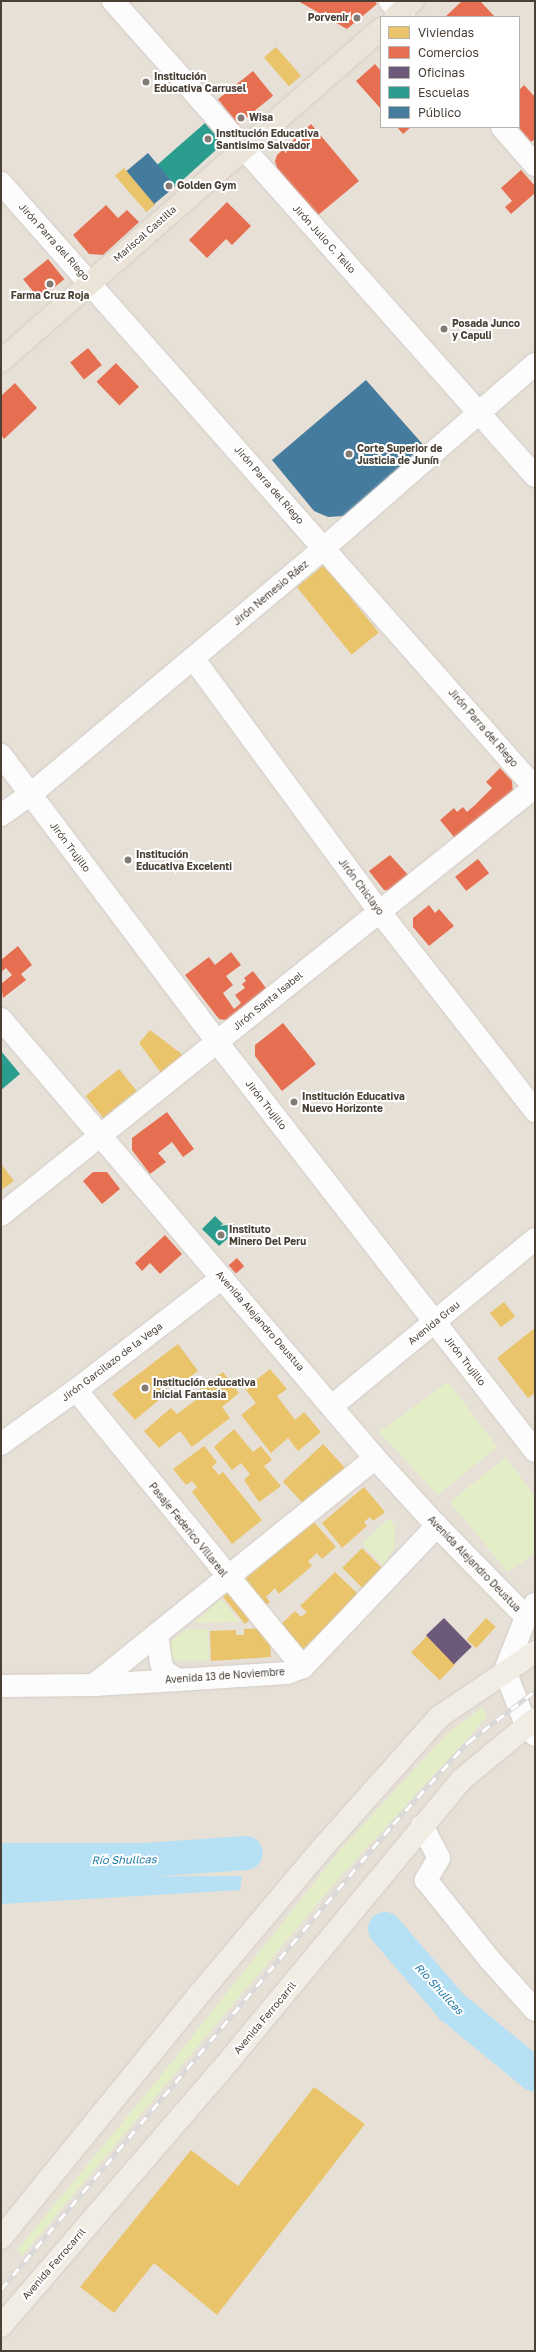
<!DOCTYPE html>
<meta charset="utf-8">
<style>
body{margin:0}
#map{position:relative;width:536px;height:2352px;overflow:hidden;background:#f2eeea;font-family:"Golos Text",sans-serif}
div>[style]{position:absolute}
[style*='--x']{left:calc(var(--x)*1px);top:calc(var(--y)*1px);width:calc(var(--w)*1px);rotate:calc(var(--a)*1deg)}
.residential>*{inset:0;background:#e7e0d7}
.green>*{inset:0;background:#e3eec7}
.water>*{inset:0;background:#b6e1f4}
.homes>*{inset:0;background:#e9c46a;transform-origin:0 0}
.shops>*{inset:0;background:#e76f51;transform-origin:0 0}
.offices>*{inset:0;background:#6d597a;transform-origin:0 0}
.schools>*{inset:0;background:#2a9d8f}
.public>*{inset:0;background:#457b9d;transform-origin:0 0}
.river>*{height:34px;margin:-17px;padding:0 17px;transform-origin:17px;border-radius:17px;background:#b6e1f4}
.roads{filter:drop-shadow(0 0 1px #d0ccc7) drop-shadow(0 0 1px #d0ccc7)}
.minor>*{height:22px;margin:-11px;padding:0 11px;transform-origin:11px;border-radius:11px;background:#fdfcfc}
.major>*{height:22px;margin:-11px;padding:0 11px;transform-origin:11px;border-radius:11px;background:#f1ece4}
.highway>*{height:22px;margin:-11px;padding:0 11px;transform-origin:11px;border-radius:11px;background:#ede4d9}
.rail>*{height:4.5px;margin-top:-2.25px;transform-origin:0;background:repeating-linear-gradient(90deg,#fff 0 9px,#d9d9d8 0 18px);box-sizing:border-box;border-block:1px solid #d9d9d8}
.dots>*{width:11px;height:11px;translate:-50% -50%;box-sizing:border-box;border:2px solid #fff;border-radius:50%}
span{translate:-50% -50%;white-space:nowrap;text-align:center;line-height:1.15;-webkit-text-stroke:4px #fff;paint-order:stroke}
.poi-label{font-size:10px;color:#493f35;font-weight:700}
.right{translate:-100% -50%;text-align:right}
.left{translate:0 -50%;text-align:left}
.street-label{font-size:10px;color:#493f35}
.water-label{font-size:11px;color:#1f7aa7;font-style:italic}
.frame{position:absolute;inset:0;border:2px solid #493f35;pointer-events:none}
.legend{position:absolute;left:380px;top:16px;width:140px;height:112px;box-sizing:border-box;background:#fff;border:1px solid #b6b2ae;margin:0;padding:5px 7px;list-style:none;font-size:12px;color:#493f35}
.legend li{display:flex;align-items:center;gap:8px;height:20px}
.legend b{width:20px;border:1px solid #b6b2ae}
</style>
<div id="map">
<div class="residential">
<i style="clip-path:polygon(evenodd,1px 1px,535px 1px,535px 2351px,1px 2351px,1px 1px,381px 17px,519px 17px,519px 127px,381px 127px,381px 17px)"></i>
</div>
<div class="green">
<i style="clip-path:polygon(448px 1382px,497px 1447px,438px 1495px,379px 1432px)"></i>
<i style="clip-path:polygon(506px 1457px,535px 1497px,535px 1553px,508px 1572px,450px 1502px)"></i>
<i style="clip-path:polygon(390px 1518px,395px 1528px,395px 1539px,394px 1548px,383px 1566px,362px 1543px)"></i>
<i style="clip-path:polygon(221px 1599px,240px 1622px,194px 1623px)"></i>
<i style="clip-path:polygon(187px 1629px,208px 1629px,209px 1660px,173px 1660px,168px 1644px)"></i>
<i style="clip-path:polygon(483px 1707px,487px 1717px,338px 1879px,22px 2256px,17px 2250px,169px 2066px,340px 1850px,448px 1733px)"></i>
</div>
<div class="water">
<i style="clip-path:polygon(242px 1876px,240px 1890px,1px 1904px,1px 1877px)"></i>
</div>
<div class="homes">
<i style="left:276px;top:47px;width:38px;height:16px;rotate:49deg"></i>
<i style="left:124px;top:168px;width:48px;height:12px;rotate:49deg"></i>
<i style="left:324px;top:565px;width:87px;height:35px;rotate:51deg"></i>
<i style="clip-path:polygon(150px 1030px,183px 1055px,161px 1073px,139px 1043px)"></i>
<i style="left:119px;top:1069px;width:28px;height:43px;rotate:51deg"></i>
<i style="clip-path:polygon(1px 1164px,14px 1181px,1px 1190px)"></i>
<i style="left:504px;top:1302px;width:18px;height:18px;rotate:52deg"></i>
<i style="clip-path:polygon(535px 1328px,535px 1393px,528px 1398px,497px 1358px)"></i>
<i style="clip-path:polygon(178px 1344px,198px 1371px,180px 1384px,171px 1382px,155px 1393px,160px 1399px,135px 1420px,112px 1394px)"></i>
<i style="clip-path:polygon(270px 1369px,287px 1389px,277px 1396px,295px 1420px,304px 1412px,321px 1432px,298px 1451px,288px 1438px,271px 1453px,241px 1415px,256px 1403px,245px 1389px)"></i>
<i style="clip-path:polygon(223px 1372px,239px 1393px,222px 1407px,230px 1418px,192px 1447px,180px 1431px,159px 1448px,144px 1431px,171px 1408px,177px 1414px,200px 1397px,196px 1392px)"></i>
<i style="clip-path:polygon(234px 1429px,253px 1452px,261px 1446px,272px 1460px,264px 1466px,281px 1486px,259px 1502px,244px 1480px,250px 1474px,241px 1463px,232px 1470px,214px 1447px)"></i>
<i style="left:323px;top:1444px;width:33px;height:55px;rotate:47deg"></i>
<i style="clip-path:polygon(204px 1446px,217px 1462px,212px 1467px,219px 1475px,223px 1472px,262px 1520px,232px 1544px,192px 1492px,197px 1487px,192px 1481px,186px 1485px,173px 1469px)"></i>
<i style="clip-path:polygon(364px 1487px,385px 1512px,373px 1521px,370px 1517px,364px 1522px,367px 1526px,342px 1548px,322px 1523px)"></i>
<i style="clip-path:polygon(314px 1522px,336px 1547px,322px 1559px,317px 1553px,308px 1561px,312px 1566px,279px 1594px,275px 1588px,266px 1597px,270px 1602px,245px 1624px,223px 1597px)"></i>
<i style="left:362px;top:1548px;width:31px;height:28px;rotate:45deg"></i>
<i style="clip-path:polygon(335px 1572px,359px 1595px,301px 1651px,278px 1627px,295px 1611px,301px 1617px,307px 1612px,300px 1606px)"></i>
<i style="left:486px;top:1618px;width:13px;height:29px;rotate:42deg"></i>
<i style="clip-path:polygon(269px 1628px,271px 1657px,211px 1661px,210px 1631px,236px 1630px,236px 1635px,244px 1635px,244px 1629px)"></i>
<i style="left:427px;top:1636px;width:40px;height:23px;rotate:44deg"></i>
<i style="clip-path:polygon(314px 2087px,365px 2124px,217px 2315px,154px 2263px,114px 2313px,80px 2287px,191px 2150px,238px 2186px)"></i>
</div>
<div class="shops">
<i style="clip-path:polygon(298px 1px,375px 1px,377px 4px,347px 29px)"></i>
<i style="clip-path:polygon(462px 1px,480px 1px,495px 17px,445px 17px)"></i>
<i style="clip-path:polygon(375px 64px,381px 71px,381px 109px,356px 81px)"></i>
<i style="left:253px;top:71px;width:32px;height:45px;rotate:51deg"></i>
<i style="clip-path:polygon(524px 85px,535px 97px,535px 139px,531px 142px,519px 128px,519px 90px)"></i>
<i style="clip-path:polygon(311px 124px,359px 181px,317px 216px,277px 168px,275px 161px,277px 155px)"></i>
<i style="clip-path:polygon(397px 127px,411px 127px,403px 134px)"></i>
<i style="clip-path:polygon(521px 170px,535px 186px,535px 193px,511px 214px,505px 207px,512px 201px,501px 188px)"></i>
<i style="clip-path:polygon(227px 202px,251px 226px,232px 245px,226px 239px,207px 258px,189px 240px)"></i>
<i style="clip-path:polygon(106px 205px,118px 218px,127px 210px,139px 222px,103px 255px,89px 254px,73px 235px)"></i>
<i style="left:48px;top:259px;width:26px;height:32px;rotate:51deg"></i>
<i style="left:88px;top:348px;width:22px;height:23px;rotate:51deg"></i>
<i style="left:116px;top:363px;width:33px;height:27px;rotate:46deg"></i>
<i style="clip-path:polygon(15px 383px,37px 408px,4px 439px,1px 435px,1px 396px)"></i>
<i style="clip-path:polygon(500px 768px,512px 781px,513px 793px,458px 842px,440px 820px,454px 808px,457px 812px,463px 807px,467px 812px,475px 805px,492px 788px,486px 782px)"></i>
<i style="clip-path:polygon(390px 855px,410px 877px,392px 891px,384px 890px,369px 871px)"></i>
<i style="left:478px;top:859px;width:18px;height:29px;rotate:52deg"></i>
<i style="clip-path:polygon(429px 905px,435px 913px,439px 909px,454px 926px,429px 946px,413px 927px,413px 918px)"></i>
<i style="clip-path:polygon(18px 946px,32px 965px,21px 974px,26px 980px,3px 998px,1px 984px,12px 975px,6px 968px,1px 972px,1px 960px)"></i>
<i style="clip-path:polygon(231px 952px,241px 965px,226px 976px,233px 985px,223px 993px,234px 1009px,241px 1003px,235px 995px,245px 988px,242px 984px,246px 981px,244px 978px,253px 971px,269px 992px,231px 1021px,219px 1019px,185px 975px,209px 957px,215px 965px)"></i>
<i style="clip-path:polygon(283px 1023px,316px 1064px,282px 1091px,255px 1056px,255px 1045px)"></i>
<i style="clip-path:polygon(167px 1112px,194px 1149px,183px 1157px,172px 1142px,158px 1153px,166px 1162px,150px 1174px,132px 1150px,132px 1138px)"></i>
<i style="clip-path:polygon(93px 1172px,107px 1172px,120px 1189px,102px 1204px,83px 1181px)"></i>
<i style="clip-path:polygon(165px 1235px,182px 1254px,160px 1274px,150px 1263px,142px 1271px,135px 1263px)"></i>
<i style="left:237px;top:1258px;width:11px;height:11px;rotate:49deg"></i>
</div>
<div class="offices">
<i style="left:444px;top:1618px;width:40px;height:25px;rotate:46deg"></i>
</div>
<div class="schools">
<i style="clip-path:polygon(205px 123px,219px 139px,217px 149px,176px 186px,157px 165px)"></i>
<i style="clip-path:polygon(1px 1051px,20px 1074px,1px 1090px)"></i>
<i style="clip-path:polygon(215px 1216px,223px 1224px,220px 1226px,234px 1224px,239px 1229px,219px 1246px,202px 1229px)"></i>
</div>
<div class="public">
<i style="left:148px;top:153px;width:43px;height:28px;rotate:50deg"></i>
<i style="clip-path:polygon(366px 380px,426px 448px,344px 516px,328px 517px,314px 511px,272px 460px)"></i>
</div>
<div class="river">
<i style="--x:1;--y:1860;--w:144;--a:0"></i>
<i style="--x:145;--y:1860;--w:101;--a:-4"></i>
<i style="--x:385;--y:1929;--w:103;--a:49.3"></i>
<i style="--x:452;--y:2007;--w:107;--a:39.3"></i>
</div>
<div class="roads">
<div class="minor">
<i style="--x:113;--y:1;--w:635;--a:48.38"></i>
<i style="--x:390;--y:1;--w:21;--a:49"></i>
<i style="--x:502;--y:127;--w:50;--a:49"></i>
<i style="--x:1;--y:183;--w:807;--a:48.57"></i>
<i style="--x:193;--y:658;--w:314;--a:53.7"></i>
<i style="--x:379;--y:911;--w:254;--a:52"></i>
<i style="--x:1;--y:755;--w:359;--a:53"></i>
<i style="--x:217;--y:1042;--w:518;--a:52.13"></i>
<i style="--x:1;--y:815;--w:37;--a:-35"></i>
<i style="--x:31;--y:794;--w:383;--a:-40"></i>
<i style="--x:324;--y:548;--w:280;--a:-41.1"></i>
<i style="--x:1;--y:1019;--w:577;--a:49.57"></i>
<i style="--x:375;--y:1458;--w:92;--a:47.6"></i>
<i style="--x:437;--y:1526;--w:127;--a:45.6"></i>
<i style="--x:1;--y:1215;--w:684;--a:-38.71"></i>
<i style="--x:76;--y:1390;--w:358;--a:50.7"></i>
<i style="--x:332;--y:1406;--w:263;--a:-39.4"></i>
<i style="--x:1;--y:1444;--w:92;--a:-35.8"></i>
<i style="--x:76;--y:1390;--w:184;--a:-37.5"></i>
<i style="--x:535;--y:1604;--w:16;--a:125"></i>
<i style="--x:526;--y:1617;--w:58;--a:111.3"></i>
<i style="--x:505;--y:1671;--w:58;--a:68.7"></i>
<i style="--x:526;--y:1725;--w:13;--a:48"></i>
<i style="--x:157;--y:1634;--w:29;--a:82"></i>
<i style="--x:161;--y:1663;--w:9;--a:69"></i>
<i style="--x:164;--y:1671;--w:17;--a:33"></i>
<i style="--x:94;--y:1685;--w:361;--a:-38.9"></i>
<i style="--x:1;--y:1686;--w:93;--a:-0.6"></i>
<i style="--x:94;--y:1685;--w:84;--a:-3.4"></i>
<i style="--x:178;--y:1680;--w:109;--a:-3.7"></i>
<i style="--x:287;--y:1673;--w:17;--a:-21"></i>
<i style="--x:303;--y:1667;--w:195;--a:-46.5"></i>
<i style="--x:422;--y:1826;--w:36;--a:62"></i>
<i style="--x:439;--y:1858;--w:26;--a:121"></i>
<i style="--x:426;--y:1880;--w:102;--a:51.3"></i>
<i style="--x:490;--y:1960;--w:67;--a:48"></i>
</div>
<div class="major">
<i style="--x:1;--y:2238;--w:309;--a:-50.9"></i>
<i style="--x:196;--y:1998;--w:200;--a:-49.9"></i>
<i style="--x:325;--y:1845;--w:171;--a:-48.3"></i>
<i style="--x:439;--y:1717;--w:116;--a:-34.1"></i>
<i style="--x:1;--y:2326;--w:333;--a:-49.3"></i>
<i style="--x:218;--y:2074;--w:381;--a:-50.4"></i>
<i style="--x:461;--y:1780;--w:96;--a:-39.5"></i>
</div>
<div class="highway">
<i style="--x:395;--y:17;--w:24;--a:-42"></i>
<i style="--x:1;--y:361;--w:505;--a:-41.14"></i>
</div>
</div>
<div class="rail">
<i style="--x:1;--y:2289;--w:608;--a:-49.87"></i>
<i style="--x:393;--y:1824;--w:111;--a:-47.6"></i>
<i style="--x:468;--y:1742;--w:84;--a:-37.3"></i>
</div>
<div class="dots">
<i style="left:357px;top:18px;background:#847c74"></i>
<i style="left:146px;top:82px;background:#847c74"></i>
<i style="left:241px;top:118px;background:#847c74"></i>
<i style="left:208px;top:139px;background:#847c74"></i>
<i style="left:169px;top:186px;background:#847c74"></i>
<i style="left:50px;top:284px;background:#847c74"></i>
<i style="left:444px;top:329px;background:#847c74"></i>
<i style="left:349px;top:454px;background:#847c74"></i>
<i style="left:128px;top:860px;background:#847c74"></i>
<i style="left:294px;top:1102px;background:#847c74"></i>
<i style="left:221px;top:1235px;background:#847c74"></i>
<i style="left:145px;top:1388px;background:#847c74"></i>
</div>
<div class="poi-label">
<span class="right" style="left:349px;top:18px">Porvenir</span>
<span class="left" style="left:154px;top:82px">Institución<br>Educativa Carrusel</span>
<span class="left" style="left:249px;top:118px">Wisa</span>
<span class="left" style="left:216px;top:139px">Institución Educativa<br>Santisimo Salvador</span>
<span class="left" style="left:177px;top:186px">Golden Gym</span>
<span style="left:50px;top:296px">Farma Cruz Roja</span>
<span class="left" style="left:452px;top:329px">Posada Junco<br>y Capuli</span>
<span class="left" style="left:357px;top:454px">Corte Superior de<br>Justicia de Junín</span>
<span class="left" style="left:136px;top:860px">Institución<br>Educativa Excelenti</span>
<span class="left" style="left:302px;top:1102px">Institución Educativa<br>Nuevo Horizonte</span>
<span class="left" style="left:229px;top:1235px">Instituto<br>Minero Del Peru</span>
<span class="left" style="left:153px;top:1388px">Institución educativa<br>inicial Fantasia</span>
</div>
<div class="street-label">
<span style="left:145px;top:234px;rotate:-41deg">Mariscal Castilla</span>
<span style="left:324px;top:239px;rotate:48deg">Jirón Julio C. Tello</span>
<span style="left:54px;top:242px;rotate:48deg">Jirón Parra del Riego</span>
<span style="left:269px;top:485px;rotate:49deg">Jirón Parra del Riego</span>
<span style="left:271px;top:593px;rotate:-40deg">Jirón Nemesio Ráez</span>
<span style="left:483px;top:728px;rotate:49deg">Jirón Parra del Riego</span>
<span style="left:70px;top:847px;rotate:53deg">Jirón Trujillo</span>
<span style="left:361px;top:887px;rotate:53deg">Jirón Chiclayo</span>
<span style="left:268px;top:1001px;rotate:-39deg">Jirón Santa Isabel</span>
<span style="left:266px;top:1105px;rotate:52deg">Jirón Trujillo</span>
<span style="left:260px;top:1321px;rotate:49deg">Avenida Alejandro Deustua</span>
<span style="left:434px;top:1323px;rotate:-39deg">Avenida Grau</span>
<span style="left:465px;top:1361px;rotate:52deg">Jirón Trujillo</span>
<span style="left:112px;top:1362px;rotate:-37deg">Jirón Garcilazo de la Vega</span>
<span style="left:188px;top:1530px;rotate:51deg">Pasaje Federico Villareal</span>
<span style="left:474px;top:1564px;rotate:46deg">Avenida Alejandro Deustua</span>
<span style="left:225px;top:1676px;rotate:-4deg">Avenida 13 de Noviembre</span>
<span style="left:265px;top:2018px;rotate:-50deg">Avenida Ferrocarril</span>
<span style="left:54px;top:2264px;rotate:-49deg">Avenida Ferrocarril</span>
</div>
<div class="water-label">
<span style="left:124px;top:1860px;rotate:-1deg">Río Shullcas</span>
<span style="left:439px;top:1989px;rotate:47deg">Rio Shullcas</span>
</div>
<div class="frame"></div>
<ul class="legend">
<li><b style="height:11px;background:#e9c46a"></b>Viviendas</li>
<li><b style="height:11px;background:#e76f51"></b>Comercios</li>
<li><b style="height:11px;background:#6d597a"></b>Oficinas</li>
<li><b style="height:11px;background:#2a9d8f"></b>Escuelas</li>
<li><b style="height:11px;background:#457b9d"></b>Público</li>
</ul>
</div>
